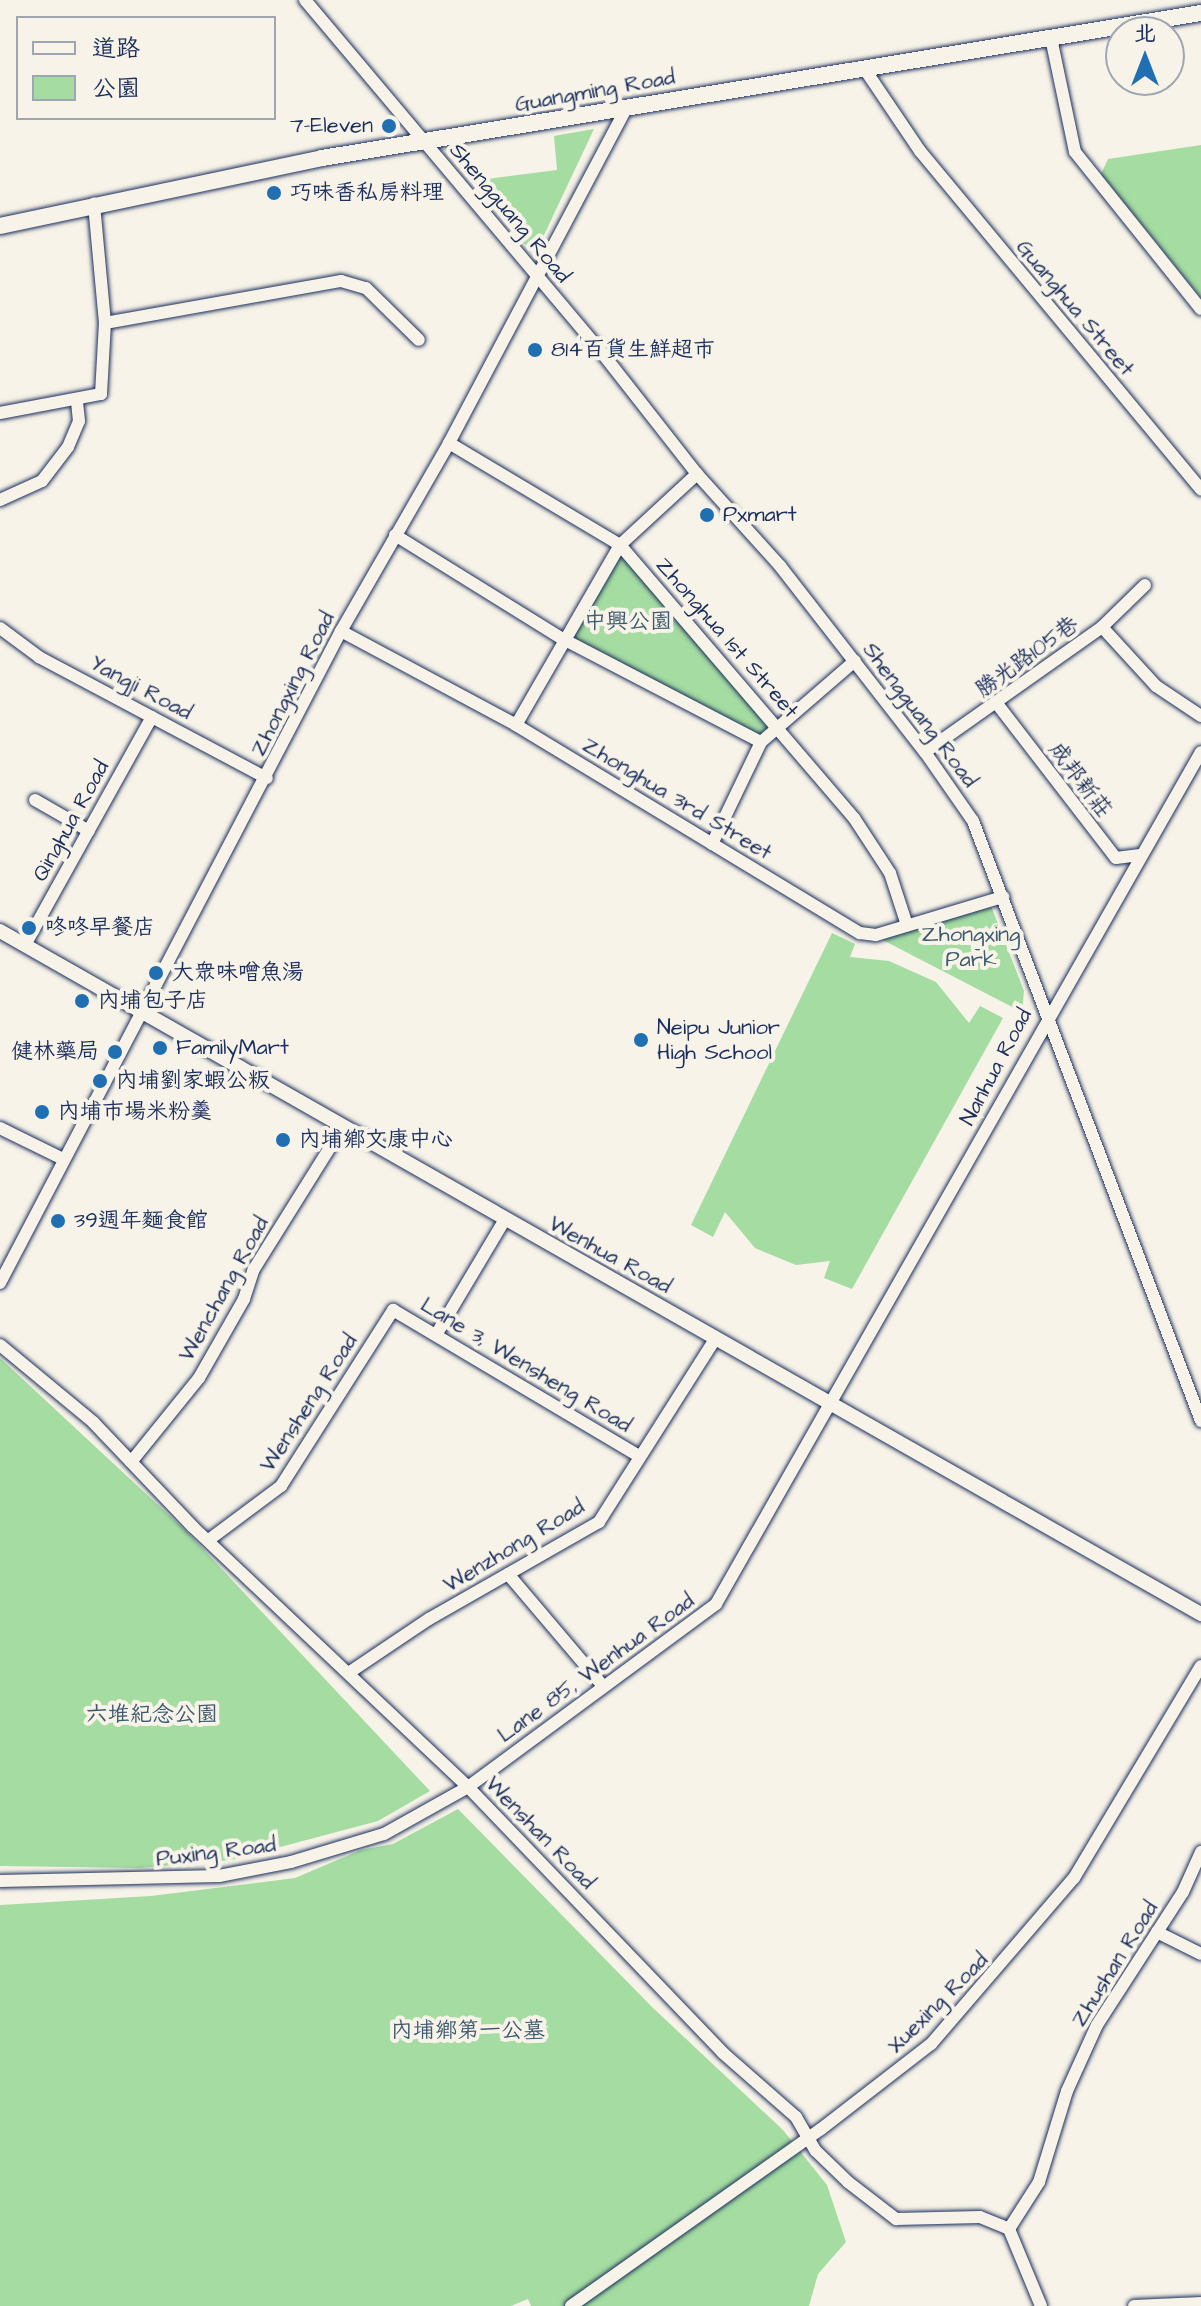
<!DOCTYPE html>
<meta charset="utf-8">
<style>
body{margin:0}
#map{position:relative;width:1201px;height:2306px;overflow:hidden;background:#f7f3e8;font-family:"Architects Daughter","LXGW WenKai TC",sans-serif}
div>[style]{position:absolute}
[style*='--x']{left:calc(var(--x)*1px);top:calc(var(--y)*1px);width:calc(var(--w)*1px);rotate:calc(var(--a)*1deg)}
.green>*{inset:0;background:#a4dca1}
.roads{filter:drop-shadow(0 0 2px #1b2f5e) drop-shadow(0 0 2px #1b2f5e)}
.minor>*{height:12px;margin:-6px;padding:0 6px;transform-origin:6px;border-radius:6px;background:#f7f3e8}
.tertiary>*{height:14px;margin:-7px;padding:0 7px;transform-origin:7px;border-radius:7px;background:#f7f3e8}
.secondary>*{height:16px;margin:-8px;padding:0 8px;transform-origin:8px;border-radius:8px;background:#f7f3e8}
.dots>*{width:22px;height:22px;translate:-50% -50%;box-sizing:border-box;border:4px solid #f7f3e8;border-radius:50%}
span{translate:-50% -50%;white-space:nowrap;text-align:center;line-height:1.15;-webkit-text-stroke:8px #f7f3e8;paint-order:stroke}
.street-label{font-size:22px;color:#1b2f5e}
.poi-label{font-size:22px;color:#1b2f5e}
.right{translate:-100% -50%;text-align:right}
.left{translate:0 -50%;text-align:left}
.park-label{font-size:22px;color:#3d5a6f}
.legend{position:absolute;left:16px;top:16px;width:260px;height:104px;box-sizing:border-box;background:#f7f3e8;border:2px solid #9fa5b1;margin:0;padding:10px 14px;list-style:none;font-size:24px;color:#1b2f5e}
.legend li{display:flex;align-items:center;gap:16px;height:40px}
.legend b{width:40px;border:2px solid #9fa5b1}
.north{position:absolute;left:1105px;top:16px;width:80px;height:80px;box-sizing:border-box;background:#f7f3e8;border:2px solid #9fa5b1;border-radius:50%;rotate:0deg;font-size:22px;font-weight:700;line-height:32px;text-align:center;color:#1b2f5e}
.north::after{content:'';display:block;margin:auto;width:28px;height:36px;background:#1f6fb2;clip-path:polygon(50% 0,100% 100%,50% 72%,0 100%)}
</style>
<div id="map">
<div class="green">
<i style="clip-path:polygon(594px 129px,537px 250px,523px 243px,478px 180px,557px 170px,554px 136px)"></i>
<i style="clip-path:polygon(1201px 145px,1201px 298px,1101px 174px,1108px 159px)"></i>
<i style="clip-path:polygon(621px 551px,771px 726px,759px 737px,571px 637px)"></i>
<i style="clip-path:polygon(991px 906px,1024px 991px,1022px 1012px,875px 936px)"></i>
<i style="clip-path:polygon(832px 933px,855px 944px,850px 957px,889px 961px,936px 982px,969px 1023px,980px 1006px,1003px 1018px,852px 1289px,824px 1278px,830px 1261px,796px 1265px,755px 1248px,725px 1212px,713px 1237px,691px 1225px)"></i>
<i style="clip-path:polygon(0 1358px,187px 1532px,430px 1791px,378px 1821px,231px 1860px,140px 1868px,0 1866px)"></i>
<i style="clip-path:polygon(458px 1809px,652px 2007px,783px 2130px,827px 2185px,846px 2242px,818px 2274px,809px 2306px,531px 2306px,528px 2299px,511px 2306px,0 2306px,0 1905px,151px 1896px,295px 1878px,361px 1850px,393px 1844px)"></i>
</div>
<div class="roads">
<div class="minor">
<i style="--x:305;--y:0;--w:456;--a:49.9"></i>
<i style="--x:599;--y:349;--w:159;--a:51.9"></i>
<i style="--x:697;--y:474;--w:124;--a:47.9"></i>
<i style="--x:780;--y:566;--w:236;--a:52.1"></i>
<i style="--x:925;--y:752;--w:84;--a:55.2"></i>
<i style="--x:973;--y:821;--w:642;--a:69.19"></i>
<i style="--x:1051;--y:38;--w:116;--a:78.1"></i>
<i style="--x:1075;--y:152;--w:201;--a:51.3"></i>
<i style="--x:864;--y:68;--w:100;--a:56"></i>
<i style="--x:920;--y:151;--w:440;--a:50.3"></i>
<i style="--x:105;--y:323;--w:240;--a:-10.1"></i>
<i style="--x:341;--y:281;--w:26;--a:16"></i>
<i style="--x:366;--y:288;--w:74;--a:44.5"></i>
<i style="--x:0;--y:413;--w:103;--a:-10.7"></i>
<i style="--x:101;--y:394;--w:71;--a:-86.8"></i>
<i style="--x:105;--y:323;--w:120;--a:-95.3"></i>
<i style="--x:449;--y:443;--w:199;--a:30.8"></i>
<i style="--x:620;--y:545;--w:360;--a:49.4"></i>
<i style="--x:854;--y:818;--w:66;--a:56.8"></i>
<i style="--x:890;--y:873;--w:55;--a:71.9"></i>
<i style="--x:0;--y:500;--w:46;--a:-24.3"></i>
<i style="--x:42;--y:481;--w:43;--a:-52.6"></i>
<i style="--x:68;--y:447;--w:28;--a:-67"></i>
<i style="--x:79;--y:421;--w:19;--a:-96"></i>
<i style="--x:395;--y:535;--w:198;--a:31.8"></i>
<i style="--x:563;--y:639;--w:223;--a:27.5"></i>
<i style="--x:1102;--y:627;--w:80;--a:47.5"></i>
<i style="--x:1156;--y:686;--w:54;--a:33.7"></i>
<i style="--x:0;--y:628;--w:49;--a:36.6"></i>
<i style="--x:39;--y:657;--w:258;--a:28"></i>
<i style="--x:341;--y:631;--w:199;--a:28.2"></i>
<i style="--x:516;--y:725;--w:402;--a:31.2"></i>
<i style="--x:860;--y:933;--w:16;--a:7"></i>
<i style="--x:876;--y:935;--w:133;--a:-16.7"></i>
<i style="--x:998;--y:705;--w:193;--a:52.4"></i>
<i style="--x:1116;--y:858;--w:24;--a:-7"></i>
<i style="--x:516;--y:725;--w:208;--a:-60"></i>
<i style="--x:620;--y:545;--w:105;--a:-42.7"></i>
<i style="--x:925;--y:752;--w:217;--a:-35.2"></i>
<i style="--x:1102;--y:627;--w:60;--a:-44.3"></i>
<i style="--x:35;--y:800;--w:62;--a:29.9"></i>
<i style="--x:712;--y:844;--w:113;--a:-64.3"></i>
<i style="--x:761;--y:742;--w:124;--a:-40.8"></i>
<i style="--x:25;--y:945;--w:261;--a:-60.9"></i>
<i style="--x:0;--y:1128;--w:70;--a:26.2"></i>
<i style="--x:0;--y:1283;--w:736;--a:-62.39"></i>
<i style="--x:341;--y:631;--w:217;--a:-60.1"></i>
<i style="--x:449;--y:443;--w:380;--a:-62.1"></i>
<i style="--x:436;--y:1335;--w:133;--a:-59.2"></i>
<i style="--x:0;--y:1345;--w:121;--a:39.6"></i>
<i style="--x:93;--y:1422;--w:145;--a:46.4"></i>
<i style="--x:193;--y:1527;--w:378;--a:43.4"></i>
<i style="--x:468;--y:1787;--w:368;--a:46.2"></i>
<i style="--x:723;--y:2053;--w:97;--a:41.2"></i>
<i style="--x:796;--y:2117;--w:39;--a:60"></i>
<i style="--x:816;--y:2151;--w:45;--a:44.1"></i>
<i style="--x:848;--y:2182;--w:61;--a:37.6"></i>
<i style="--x:896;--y:2219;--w:84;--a:-1.4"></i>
<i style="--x:980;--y:2217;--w:31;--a:22"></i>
<i style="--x:1009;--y:2229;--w:83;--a:67.4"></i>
<i style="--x:131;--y:1462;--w:108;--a:-51"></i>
<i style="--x:199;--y:1378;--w:91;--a:-60.3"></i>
<i style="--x:244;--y:1299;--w:32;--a:-72"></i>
<i style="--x:254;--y:1269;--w:166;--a:-58"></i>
<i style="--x:210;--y:1539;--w:89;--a:-36.7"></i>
<i style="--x:281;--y:1486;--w:209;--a:-57.5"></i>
<i style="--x:393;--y:1310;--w:286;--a:30.7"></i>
<i style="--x:508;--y:1574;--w:145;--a:49.7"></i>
<i style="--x:350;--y:1672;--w:95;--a:-33.9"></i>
<i style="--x:429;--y:1619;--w:196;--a:-29.7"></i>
<i style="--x:599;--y:1522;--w:217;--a:-57.6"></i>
<i style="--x:0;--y:1881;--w:219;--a:-1.3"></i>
<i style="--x:219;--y:1876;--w:73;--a:-11"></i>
<i style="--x:291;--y:1862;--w:97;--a:-16.8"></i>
<i style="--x:384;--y:1834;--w:96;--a:-29.2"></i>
<i style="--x:468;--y:1787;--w:308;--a:-36.4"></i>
<i style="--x:716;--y:1604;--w:980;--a:-60.35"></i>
<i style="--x:1157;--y:1932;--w:49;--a:26.6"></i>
<i style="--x:1009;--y:2229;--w:56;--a:-57.4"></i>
<i style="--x:1039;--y:2182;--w:95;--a:-72.9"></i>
<i style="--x:1067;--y:2091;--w:72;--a:-65.6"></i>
<i style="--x:1097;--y:2025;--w:158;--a:-57.1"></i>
<i style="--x:1183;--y:1892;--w:44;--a:-65.8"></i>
<i style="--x:571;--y:2306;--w:306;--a:-35.3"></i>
<i style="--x:821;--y:2129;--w:139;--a:-37.7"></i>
<i style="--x:931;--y:2044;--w:219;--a:-49.3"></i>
<i style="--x:1074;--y:1878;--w:247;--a:-59.1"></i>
<i style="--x:1134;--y:2306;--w:67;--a:-2.6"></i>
</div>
<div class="tertiary">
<i style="--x:0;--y:931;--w:1382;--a:29.63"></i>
</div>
<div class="secondary">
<i style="--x:0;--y:226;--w:329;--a:-11.9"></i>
<i style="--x:322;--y:158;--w:891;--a:-9.37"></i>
</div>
</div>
<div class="dots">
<i style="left:389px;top:126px;background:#1f6fb2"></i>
<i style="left:274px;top:193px;background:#1f6fb2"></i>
<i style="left:535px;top:350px;background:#1f6fb2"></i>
<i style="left:707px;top:515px;background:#1f6fb2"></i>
<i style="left:29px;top:928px;background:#1f6fb2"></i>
<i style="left:156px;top:973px;background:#1f6fb2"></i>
<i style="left:82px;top:1001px;background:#1f6fb2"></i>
<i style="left:641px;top:1040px;background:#1f6fb2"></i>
<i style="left:160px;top:1048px;background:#1f6fb2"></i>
<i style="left:115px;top:1052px;background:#1f6fb2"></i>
<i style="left:100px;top:1081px;background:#1f6fb2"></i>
<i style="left:42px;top:1112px;background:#1f6fb2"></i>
<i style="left:283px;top:1140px;background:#1f6fb2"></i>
<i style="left:58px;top:1221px;background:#1f6fb2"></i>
</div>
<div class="street-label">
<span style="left:595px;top:91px;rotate:-10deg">Guangming Road</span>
<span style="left:510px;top:213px;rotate:50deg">Shengguang Road</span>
<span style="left:1075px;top:308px;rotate:50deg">Guanghua Street</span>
<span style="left:727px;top:638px;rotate:49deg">Zhonghua 1st Street</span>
<span style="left:1027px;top:657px;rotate:-36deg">勝光路105巷</span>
<span style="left:293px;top:684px;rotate:-63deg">Zhongxing Road</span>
<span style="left:141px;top:688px;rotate:28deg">Yangji Road</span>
<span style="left:920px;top:715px;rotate:53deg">Shengguang Road</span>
<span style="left:1080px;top:780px;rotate:53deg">成邦新莊</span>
<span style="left:677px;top:799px;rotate:31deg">Zhonghua 3rd Street</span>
<span style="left:71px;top:821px;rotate:-61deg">Qinghua Road</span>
<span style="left:996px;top:1067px;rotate:-62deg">Nanhua Road</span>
<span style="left:610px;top:1255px;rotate:29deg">Wenhua Road</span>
<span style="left:224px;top:1289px;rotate:-61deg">Wenchang Road</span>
<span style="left:526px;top:1365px;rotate:31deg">Lane 3, Wensheng Road</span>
<span style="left:309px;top:1403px;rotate:-57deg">Wensheng Road</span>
<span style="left:514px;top:1546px;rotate:-31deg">Wenzhong Road</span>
<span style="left:596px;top:1668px;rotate:-36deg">Lane 85, Wenhua Road</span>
<span style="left:540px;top:1833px;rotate:46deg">Wenshan Road</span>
<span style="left:216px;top:1852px;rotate:-7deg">Puxing Road</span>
<span style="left:1115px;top:1964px;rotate:-58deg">Zhushan Road</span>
<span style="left:938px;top:2003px;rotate:-45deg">Xuexing Road</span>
</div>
<div class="poi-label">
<span class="right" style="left:373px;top:126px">7-Eleven</span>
<span class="left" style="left:290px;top:193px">巧味香私房料理</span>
<span class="left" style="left:551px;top:350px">814百貨生鮮超市</span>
<span class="left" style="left:723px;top:515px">Pxmart</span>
<span class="left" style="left:45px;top:928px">咚咚早餐店</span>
<span class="left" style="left:172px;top:973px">大衆味噌魚湯</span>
<span class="left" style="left:98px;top:1001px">內埔包子店</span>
<span class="left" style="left:657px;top:1040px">Neipu Junior<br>High School</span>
<span class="left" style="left:176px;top:1048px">FamilyMart</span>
<span class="right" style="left:99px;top:1052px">健林藥局</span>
<span class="left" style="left:116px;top:1081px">內埔劉家蝦公粄</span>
<span class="left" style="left:58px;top:1112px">內埔市場米粉羹</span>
<span class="left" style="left:299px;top:1140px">內埔鄉文康中心</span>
<span class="left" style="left:74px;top:1221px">39週年麵食館</span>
</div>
<div class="park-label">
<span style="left:628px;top:622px">中興公園</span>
<span style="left:971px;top:947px">Zhongxing<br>Park</span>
<span style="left:152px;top:1715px">六堆紀念公園</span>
<span style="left:468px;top:2031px">內埔鄉第一公墓</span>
</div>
<ul class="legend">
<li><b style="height:10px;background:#f7f3e8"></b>道路</li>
<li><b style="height:22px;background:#a4dca1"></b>公園</li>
</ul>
<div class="north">北</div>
</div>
